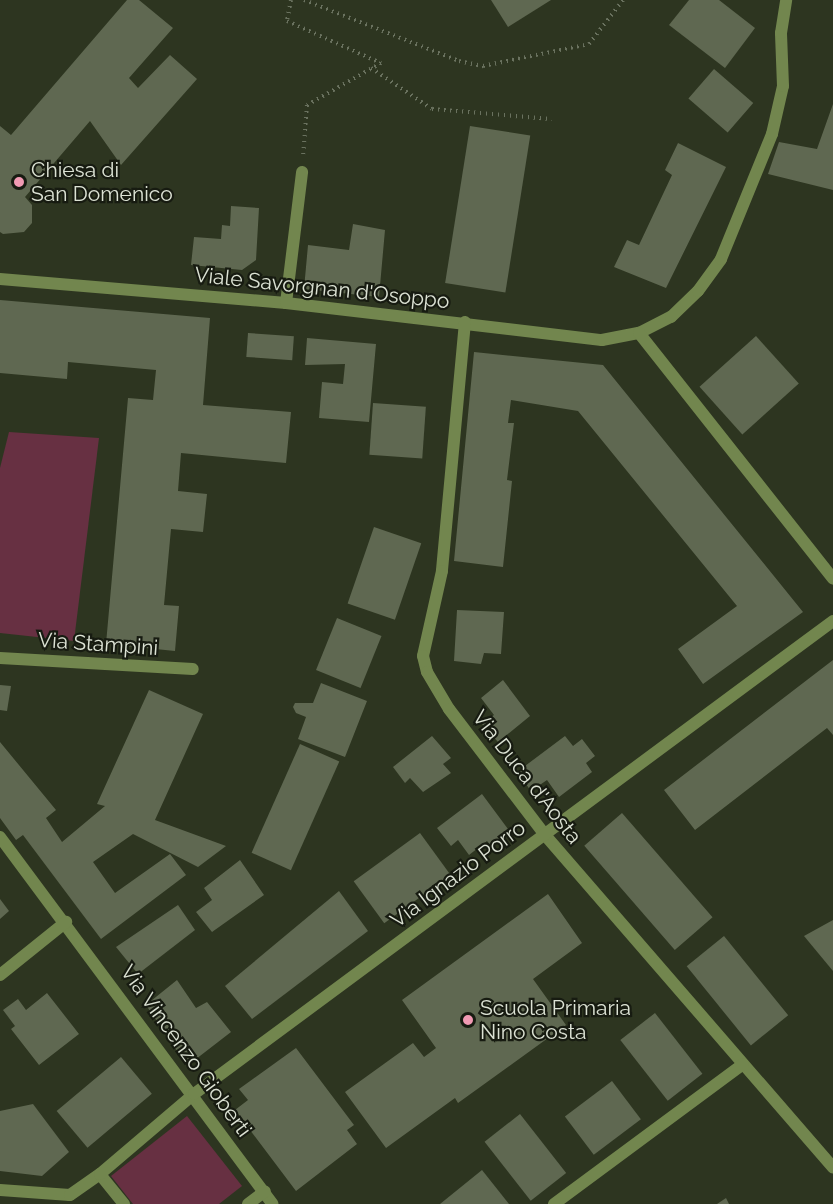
<!DOCTYPE html>
<style>
body{margin:0}
#map{position:relative;width:833px;height:1204px;overflow:hidden;background:#2d3520;font-family:Raleway,sans-serif}
div>[style]{position:absolute}
[style*='--x']{left:calc(var(--x)*1px);top:calc(var(--y)*1px);width:calc(var(--w)*1px);rotate:calc(var(--a)*1deg)}
.green>*{inset:0;background:#673042}
.building>*{inset:0;background:#5f6851;transform-origin:0 0}
.path>*{height:4px;margin-top:-2px;transform-origin:0;background:repeating-linear-gradient(90deg,#6a725f 0 1.5px,transparent 0 6px)}
.lane>*{height:12px;margin:-6px;padding:0 6px;transform-origin:6px;border-radius:6px;background:#72864e}
.street>*{height:12px;margin:-6px;padding:0 6px;transform-origin:6px;border-radius:6px;background:#72864e}
.dots>*{width:16px;height:16px;translate:-50% -50%;box-sizing:border-box;border:3px solid #171b11;border-radius:50%}
span{translate:-50% -50%;white-space:nowrap;text-align:center;line-height:1.15;-webkit-text-stroke:4.5px #171b11;paint-order:stroke}
.poi-label{font-size:21px;color:#dce2d4}
.left{translate:0 -50%;text-align:left}
.street-label{font-size:21px;color:#dce2d4}
</style>
<div id="map">
<div class="green">
<i style="clip-path:polygon(9px 432px,99px 438px,74px 641px,0 633px,0 468px)"></i>
<i style="clip-path:polygon(187px 1116px,242px 1186px,219px 1204px,133px 1204px,111px 1176px)"></i>
</div>
<div class="building">
<i style="clip-path:polygon(127px 0,139px 0,173px 28px,129px 78px,138px 88px,170px 55px,197px 79px,121px 165px,90px 121px,25px 197px,32px 205px,32px 223px,24px 232px,3px 234px,0 232px,0 126px,11px 135px)"></i>
<i style="clip-path:polygon(491px 0,551px 0,508px 27px)"></i>
<i style="clip-path:polygon(689px 0,719px 0,755px 28px,725px 68px,669px 25px)"></i>
<i style="left:714px;top:69px;width:52px;height:39px;rotate:41deg"></i>
<i style="clip-path:polygon(833px 104px,833px 190px,768px 174px,779px 142px,817px 149px)"></i>
<i style="left:470px;top:126px;width:61px;height:159px;rotate:9deg"></i>
<i style="clip-path:polygon(678px 143px,726px 167px,666px 288px,614px 267px,627px 240px,639px 245px,672px 175px,665px 170px)"></i>
<i style="clip-path:polygon(231px 206px,259px 208px,256px 260px,242px 270px,191px 265px,194px 237px,221px 239px,222px 225px,230px 226px)"></i>
<i style="clip-path:polygon(353px 224px,385px 230px,379px 297px,304px 289px,308px 245px,349px 250px)"></i>
<i style="clip-path:polygon(0 300px,210px 318px,203px 405px,291px 412px,286px 463px,181px 453px,178px 491px,207px 494px,203px 532px,171px 529px,164px 605px,179px 606px,175px 651px,106px 644px,128px 398px,153px 400px,156px 370px,68px 362px,67px 379px,0 373px)"></i>
<i style="left:248px;top:333px;width:46px;height:24px;rotate:4deg"></i>
<i style="left:756px;top:336px;width:64px;height:76px;rotate:48deg"></i>
<i style="clip-path:polygon(307px 338px,376px 344px,369px 422px,319px 418px,322px 382px,343px 384px,345px 364px,305px 365px)"></i>
<i style="clip-path:polygon(474px 352px,603px 365px,803px 612px,703px 684px,678px 649px,737px 606px,578px 411px,511px 400px,508px 423px,514px 423px,507px 480px,512px 481px,503px 567px,454px 561px)"></i>
<i style="left:373px;top:403px;width:53px;height:52px;rotate:4deg"></i>
<i style="left:374px;top:527px;width:50px;height:81px;rotate:19deg"></i>
<i style="clip-path:polygon(457px 610px,504px 612px,501px 654px,484px 653px,481px 664px,454px 661px)"></i>
<i style="left:337px;top:618px;width:48px;height:56px;rotate:22deg"></i>
<i style="clip-path:polygon(833px 660px,833px 735px,827px 728px,695px 830px,664px 790px)"></i>
<i style="clip-path:polygon(503px 680px,530px 716px,498px 742px,482px 724px,494px 715px,481px 698px)"></i>
<i style="clip-path:polygon(321px 683px,367px 701px,345px 757px,298px 739px,306px 717px,296px 713px,293px 707px,295px 703px,313px 703px)"></i>
<i style="clip-path:polygon(0 685px,11px 686px,7px 711px,0 710px)"></i>
<i style="clip-path:polygon(149px 690px,203px 714px,155px 820px,226px 846px,198px 867px,133px 834px,93px 862px,115px 893px,170px 854px,186px 875px,101px 939px,23px 835px,16px 840px,0 818px,0 742px,56px 810px,46px 818px,62px 842px,105px 806px,97px 804px)"></i>
<i style="clip-path:polygon(432px 736px,451px 758px,443px 764px,451px 773px,423px 792px,410px 778px,405px 783px,393px 767px)"></i>
<i style="clip-path:polygon(565px 736px,573px 746px,582px 739px,595px 756px,586px 763px,592px 772px,559px 797px,547px 780px,531px 791px,517px 772px)"></i>
<i style="left:300px;top:744px;width:43px;height:119px;rotate:24deg"></i>
<i style="clip-path:polygon(482px 794px,511px 833px,492px 847px,487px 841px,469px 855px,458px 840px,451px 846px,437px 828px)"></i>
<i style="left:622px;top:813px;width:138px;height:50px;rotate:49deg"></i>
<i style="left:420px;top:833px;width:52px;height:82px;rotate:54deg"></i>
<i style="clip-path:polygon(240px 860px,264px 895px,212px 932px,196px 912px,212px 900px,204px 888px)"></i>
<i style="clip-path:polygon(339px 891px,368px 931px,252px 1019px,225px 986px)"></i>
<i style="clip-path:polygon(548px 894px,582px 943px,533px 979px,566px 1025px,458px 1103px,455px 1098px,386px 1148px,345px 1092px,413px 1043px,424px 1057px,436px 1048px,402px 1000px)"></i>
<i style="clip-path:polygon(0 899px,9px 911px,0 919px)"></i>
<i style="clip-path:polygon(178px 905px,195px 930px,138px 974px,116px 947px)"></i>
<i style="clip-path:polygon(833px 920px,833px 971px,804px 936px)"></i>
<i style="left:724px;top:936px;width:102px;height:48px;rotate:51deg"></i>
<i style="clip-path:polygon(177px 980px,196px 1008px,207px 1002px,231px 1032px,187px 1066px,146px 1005px)"></i>
<i style="clip-path:polygon(47px 993px,79px 1034px,39px 1065px,11px 1029px,15px 1026px,3px 1010px,18px 999px,26px 1010px)"></i>
<i style="left:655px;top:1013px;width:77px;height:44px;rotate:52deg"></i>
<i style="clip-path:polygon(296px 1048px,354px 1125px,347px 1130px,357px 1144px,296px 1191px,235px 1110px,248px 1100px,239px 1089px)"></i>
<i style="left:121px;top:1057px;width:48px;height:84px;rotate:50deg"></i>
<i style="left:612px;top:1081px;width:48px;height:59px;rotate:53deg"></i>
<i style="clip-path:polygon(33px 1104px,69px 1152px,42px 1176px,0 1171px,0 1111px)"></i>
<i style="left:520px;top:1114px;width:75px;height:45px;rotate:52deg"></i>
<i style="clip-path:polygon(482px 1170px,509px 1204px,440px 1204px)"></i>
<i style="clip-path:polygon(726px 1198px,729px 1204px,717px 1204px)"></i>
</div>
<div class="path">
<i style="--x:291;--y:0;--w:21;--a:101"></i>
<i style="--x:287;--y:21;--w:103;--a:24.1"></i>
<i style="--x:381;--y:63;--w:85;--a:150.4"></i>
<i style="--x:307;--y:105;--w:51;--a:94.5"></i>
<i style="--x:304;--y:0;--w:167;--a:21.5"></i>
<i style="--x:459;--y:61;--w:25;--a:12"></i>
<i style="--x:483;--y:66;--w:108;--a:-11.7"></i>
<i style="--x:589;--y:44;--w:56;--a:-52.3"></i>
<i style="--x:371;--y:68;--w:73;--a:33.9"></i>
<i style="--x:432;--y:109;--w:120;--a:4.8"></i>
</div>
<div class="lane">
<i style="--x:286;--y:303;--w:132;--a:-83"></i>
</div>
<div class="street">
<i style="--x:0;--y:279;--w:287;--a:4.8"></i>
<i style="--x:286;--y:303;--w:318;--a:6.7"></i>
<i style="--x:602;--y:340;--w:38;--a:-11"></i>
<i style="--x:639;--y:333;--w:36;--a:-27"></i>
<i style="--x:671;--y:317;--w:37;--a:-44"></i>
<i style="--x:698;--y:291;--w:39;--a:-54"></i>
<i style="--x:721;--y:259;--w:135;--a:-67.8"></i>
<i style="--x:772;--y:134;--w:49;--a:-77.1"></i>
<i style="--x:783;--y:86;--w:53;--a:-92.2"></i>
<i style="--x:781;--y:33;--w:33;--a:-81"></i>
<i style="--x:465;--y:322;--w:250;--a:95.3"></i>
<i style="--x:442;--y:571;--w:87;--a:102.6"></i>
<i style="--x:423;--y:656;--w:16;--a:76"></i>
<i style="--x:427;--y:672;--w:43;--a:59.3"></i>
<i style="--x:449;--y:709;--w:158;--a:52.7"></i>
<i style="--x:545;--y:835;--w:440;--a:49.1"></i>
<i style="--x:639;--y:333;--w:313;--a:51.7"></i>
<i style="--x:0;--y:658;--w:193;--a:3.3"></i>
<i style="--x:0;--y:837;--w:457;--a:53.4"></i>
<i style="--x:0;--y:975;--w:85;--a:-38.8"></i>
<i style="--x:0;--y:1190;--w:70;--a:4.1"></i>
<i style="--x:70;--y:1195;--w:37;--a:-35"></i>
<i style="--x:124;--y:1204;--w:38;--a:-129"></i>
<i style="--x:100;--y:1174;--w:123;--a:-40.4"></i>
<i style="--x:194;--y:1094;--w:795;--a:-36.51"></i>
<i style="--x:248;--y:1204;--w:21;--a:-37"></i>
<i style="--x:554;--y:1204;--w:235;--a:-36.5"></i>
</div>
<div class="dots">
<i style="left:19px;top:182px;background:#f19ab3"></i>
<i style="left:468px;top:1020px;background:#f19ab3"></i>
</div>
<div class="poi-label">
<span class="left" style="left:31px;top:182px">Chiesa di<br>San Domenico</span>
<span class="left" style="left:480px;top:1020px">Scuola Primaria<br>Nino Costa</span>
</div>
<div class="street-label">
<span style="left:322px;top:288px;rotate:6deg">Viale Savorgnan d'Osoppo</span>
<span style="left:98px;top:644px;rotate:4deg">Via Stampini</span>
<span style="left:527px;top:777px;rotate:52deg">Via Duca d'Aosta</span>
<span style="left:458px;top:874px;rotate:-37deg">Via Ignazio Porro</span>
<span style="left:186px;top:1051px;rotate:54deg">Via Vincenzo Gioberti</span>
</div>
</div>
